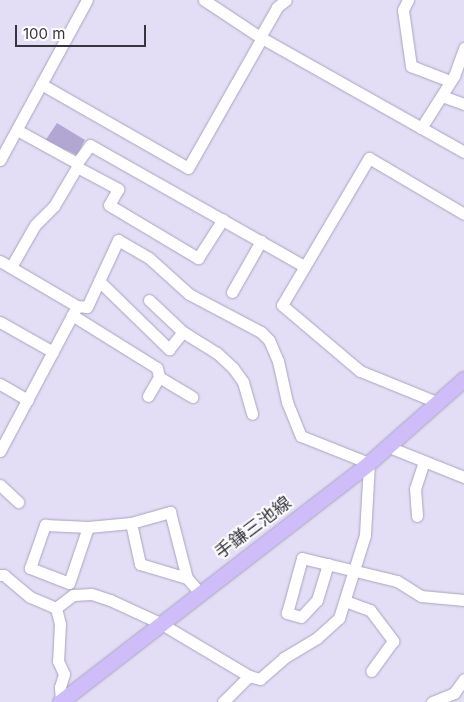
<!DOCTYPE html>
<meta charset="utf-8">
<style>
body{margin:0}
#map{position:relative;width:464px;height:702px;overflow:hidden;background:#e3ddf6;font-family:Inter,"Noto Sans JP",sans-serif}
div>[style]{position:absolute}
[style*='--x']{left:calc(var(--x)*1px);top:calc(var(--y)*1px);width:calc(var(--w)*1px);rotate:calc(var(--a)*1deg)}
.green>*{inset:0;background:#b2a7d3}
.roads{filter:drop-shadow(0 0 1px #aaa4bc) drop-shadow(0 0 1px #aaa4bc)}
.minor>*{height:11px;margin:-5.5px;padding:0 5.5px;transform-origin:5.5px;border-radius:5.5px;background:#fff}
.major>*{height:15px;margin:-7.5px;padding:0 7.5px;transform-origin:7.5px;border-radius:7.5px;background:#cebdf8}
span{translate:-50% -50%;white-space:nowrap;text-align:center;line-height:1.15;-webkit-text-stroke:4px #fff;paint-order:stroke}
.street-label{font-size:18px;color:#38353f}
.scale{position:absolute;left:15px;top:25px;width:131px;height:22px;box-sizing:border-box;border:2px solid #38353f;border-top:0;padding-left:6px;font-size:15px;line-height:18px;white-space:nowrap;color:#38353f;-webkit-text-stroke:4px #fff;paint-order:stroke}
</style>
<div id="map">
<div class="green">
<i style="clip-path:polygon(57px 123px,85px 140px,77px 155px,45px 141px)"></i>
</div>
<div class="roads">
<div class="minor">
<i style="--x:204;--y:0;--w:67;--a:33.5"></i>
<i style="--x:260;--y:37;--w:234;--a:29.4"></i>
<i style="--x:408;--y:0;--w:11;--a:117"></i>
<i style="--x:403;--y:10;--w:57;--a:81.9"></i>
<i style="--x:411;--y:66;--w:42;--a:21"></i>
<i style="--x:260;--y:37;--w:34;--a:-60"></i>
<i style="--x:277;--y:7;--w:11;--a:-38"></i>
<i style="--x:41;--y:84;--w:169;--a:29.7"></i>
<i style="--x:188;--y:168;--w:150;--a:-60.4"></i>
<i style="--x:442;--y:96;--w:23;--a:20"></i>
<i style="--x:421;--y:128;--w:62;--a:-57.6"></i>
<i style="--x:454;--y:76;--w:30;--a:-70"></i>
<i style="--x:17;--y:130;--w:68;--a:28.8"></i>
<i style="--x:77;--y:163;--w:4;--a:90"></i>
<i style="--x:77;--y:167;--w:47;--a:28.2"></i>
<i style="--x:118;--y:189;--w:18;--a:119"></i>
<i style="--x:109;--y:205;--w:104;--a:30.8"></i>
<i style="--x:198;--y:258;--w:46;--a:-57.3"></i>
<i style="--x:0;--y:160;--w:182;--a:-61.5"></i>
<i style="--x:77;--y:163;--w:22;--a:-54"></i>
<i style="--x:90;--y:145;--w:246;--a:29.5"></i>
<i style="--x:0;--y:261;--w:89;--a:30.3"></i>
<i style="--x:77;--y:306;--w:10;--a:6"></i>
<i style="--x:87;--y:307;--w:74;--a:-65.2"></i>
<i style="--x:118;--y:240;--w:36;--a:30"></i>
<i style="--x:149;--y:258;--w:54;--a:42"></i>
<i style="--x:189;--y:294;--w:81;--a:27.8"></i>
<i style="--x:261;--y:332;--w:11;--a:45"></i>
<i style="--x:269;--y:340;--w:23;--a:67"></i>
<i style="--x:278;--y:361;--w:42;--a:77.6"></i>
<i style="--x:287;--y:402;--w:37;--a:68"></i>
<i style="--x:301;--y:436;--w:73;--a:21.7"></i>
<i style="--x:369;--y:463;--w:72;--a:93.2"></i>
<i style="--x:365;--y:535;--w:87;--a:107.4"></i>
<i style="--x:339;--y:618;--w:30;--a:138"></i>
<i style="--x:317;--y:638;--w:39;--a:149"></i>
<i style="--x:284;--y:658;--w:32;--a:139"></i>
<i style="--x:260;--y:679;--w:11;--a:-165"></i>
<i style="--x:249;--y:676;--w:104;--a:-149.2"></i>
<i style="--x:160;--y:623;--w:55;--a:-155.3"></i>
<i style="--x:110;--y:600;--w:20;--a:-162"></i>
<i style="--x:91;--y:594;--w:18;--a:177"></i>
<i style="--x:73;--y:595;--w:21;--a:143"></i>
<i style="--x:56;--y:608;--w:28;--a:-157"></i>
<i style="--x:30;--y:597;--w:34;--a:-140"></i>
<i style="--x:4;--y:575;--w:4;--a:180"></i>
<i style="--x:11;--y:267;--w:48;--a:-60.3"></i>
<i style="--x:35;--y:225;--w:27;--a:-45"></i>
<i style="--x:54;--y:206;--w:45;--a:-59.5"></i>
<i style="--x:99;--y:281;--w:98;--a:44.2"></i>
<i style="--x:169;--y:349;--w:22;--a:-51"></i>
<i style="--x:232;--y:292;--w:59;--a:-60.4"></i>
<i style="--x:149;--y:300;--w:47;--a:43.3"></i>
<i style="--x:183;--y:332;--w:40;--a:32"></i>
<i style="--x:217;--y:353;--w:22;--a:43"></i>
<i style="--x:233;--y:368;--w:17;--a:54"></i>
<i style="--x:243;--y:382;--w:33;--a:74"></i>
<i style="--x:72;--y:315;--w:100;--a:31.9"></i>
<i style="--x:157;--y:368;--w:9;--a:77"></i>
<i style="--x:159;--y:377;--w:39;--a:31"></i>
<i style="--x:0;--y:322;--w:61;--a:29.5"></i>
<i style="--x:0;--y:384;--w:32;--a:30"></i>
<i style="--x:148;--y:396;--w:22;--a:-60"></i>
<i style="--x:439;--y:403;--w:85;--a:-157.9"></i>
<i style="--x:360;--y:371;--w:102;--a:-139.8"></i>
<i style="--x:282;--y:305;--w:171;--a:-59.4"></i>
<i style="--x:369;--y:158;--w:110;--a:30.5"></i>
<i style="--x:389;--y:447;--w:81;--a:21.8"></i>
<i style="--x:0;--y:451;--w:164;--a:-62"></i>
<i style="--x:0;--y:485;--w:25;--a:43"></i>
<i style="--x:417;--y:516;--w:27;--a:-94"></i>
<i style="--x:415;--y:489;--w:29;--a:-72"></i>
<i style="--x:131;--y:523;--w:42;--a:77.6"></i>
<i style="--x:140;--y:564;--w:49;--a:16.6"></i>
<i style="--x:88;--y:527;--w:59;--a:108.7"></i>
<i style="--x:69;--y:583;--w:42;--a:-159"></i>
<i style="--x:30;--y:568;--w:46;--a:-70.8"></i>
<i style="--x:45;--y:525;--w:43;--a:2.7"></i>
<i style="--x:88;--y:527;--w:43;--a:-5.3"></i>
<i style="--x:131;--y:523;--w:41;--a:-15.8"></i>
<i style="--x:170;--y:512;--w:68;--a:75.6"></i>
<i style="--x:187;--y:578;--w:20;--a:49"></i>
<i style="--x:328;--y:564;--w:38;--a:107"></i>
<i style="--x:317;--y:600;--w:23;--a:133"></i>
<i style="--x:301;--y:617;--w:15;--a:-164"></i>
<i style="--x:287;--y:613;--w:57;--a:-74.7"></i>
<i style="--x:302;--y:558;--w:98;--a:13.6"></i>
<i style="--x:397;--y:581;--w:28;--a:32"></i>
<i style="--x:421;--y:596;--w:43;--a:5.3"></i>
<i style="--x:345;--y:601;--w:27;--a:20"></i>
<i style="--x:370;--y:610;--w:39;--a:53"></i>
<i style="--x:393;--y:641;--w:37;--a:126"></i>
<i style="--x:56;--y:608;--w:16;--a:76"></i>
<i style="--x:60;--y:624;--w:37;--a:93"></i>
<i style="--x:58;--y:661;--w:14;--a:65"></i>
<i style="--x:64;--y:674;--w:14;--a:107"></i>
<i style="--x:60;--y:687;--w:14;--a:86"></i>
<i style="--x:223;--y:702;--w:37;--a:-45"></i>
<i style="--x:432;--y:702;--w:24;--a:-22"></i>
<i style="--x:454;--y:693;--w:17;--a:-54"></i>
</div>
<div class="major">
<i style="--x:60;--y:702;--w:391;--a:-37.7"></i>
<i style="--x:369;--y:463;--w:127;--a:-41.5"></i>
</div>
</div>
<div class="street-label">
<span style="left:253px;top:528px;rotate:-37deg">手鎌三池線</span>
</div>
<div class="scale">100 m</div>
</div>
